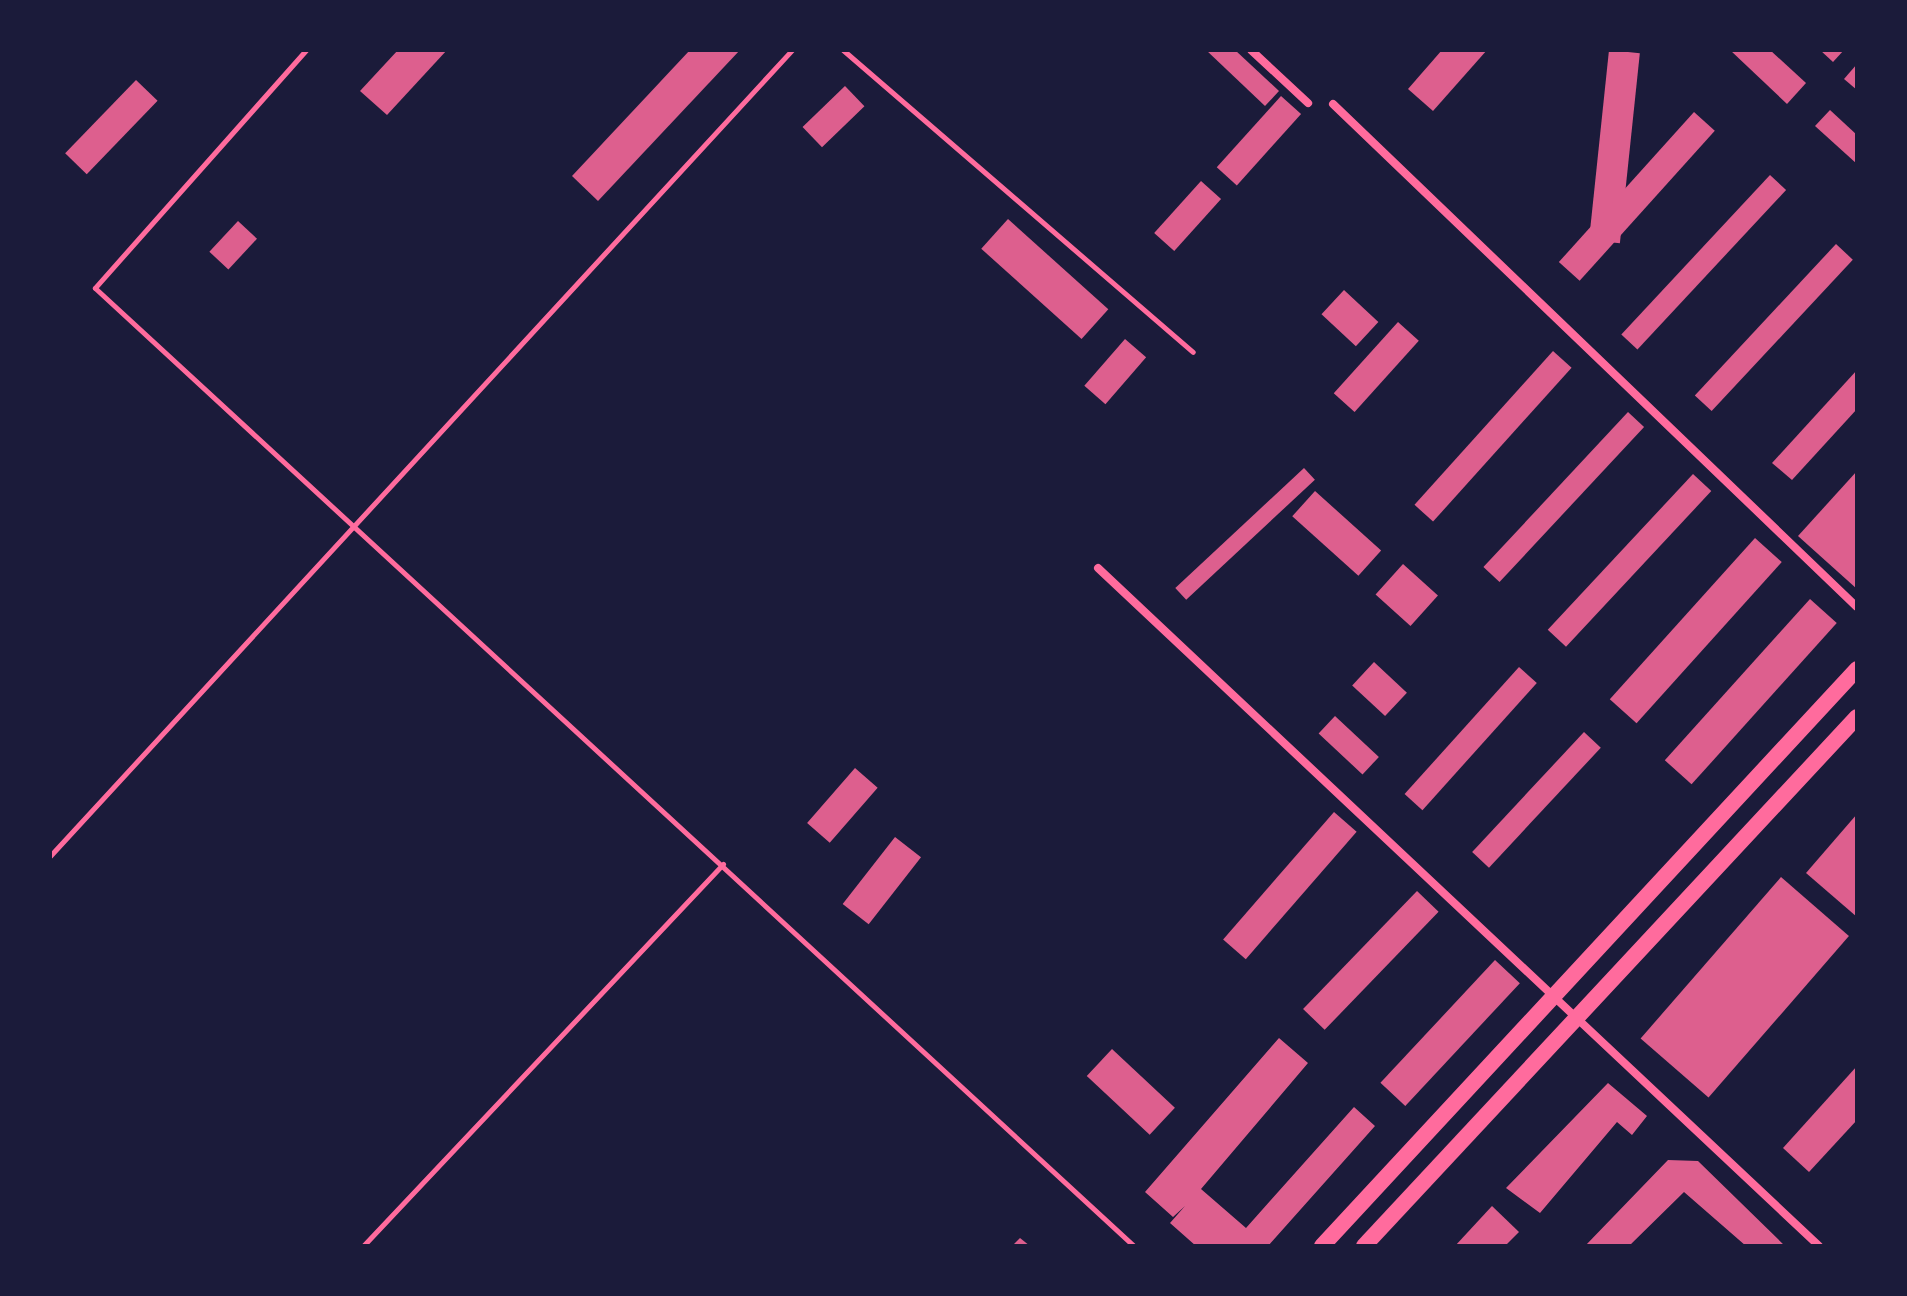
<!DOCTYPE html>
<style>
body{margin:0}
#map{position:relative;width:1907px;height:1296px;overflow:hidden;background:#1b1b3a;font-family:"IBM Plex Sans",sans-serif}
div>[style]{position:absolute}
[style*='--x']{left:calc(var(--x)*1px);top:calc(var(--y)*1px);width:calc(var(--w)*1px);rotate:calc(var(--a)*1deg)}
.building>*{inset:0;background:#dd5f8e;transform-origin:0 0}
.service>*{height:5px;margin:-2.5px;padding:0 2.5px;transform-origin:2.5px;border-radius:2.5px;background:#ff6b9d}
.minor>*{height:8px;margin:-4px;padding:0 4px;transform-origin:4px;border-radius:4px;background:#ff6b9d}
.primary>*{height:16px;margin:-8px;padding:0 8px;transform-origin:8px;border-radius:8px;background:#ff6b9d}
span{translate:-50% -50%;white-space:nowrap;text-align:center;line-height:1.15;-webkit-text-stroke:6px #1b1b3a;paint-order:stroke}
.frame{position:absolute;inset:0;border:52px solid #1b1b3a;pointer-events:none}
</style>
<div id="map">
<div class="building">
<i style="clip-path:polygon(398px 50px,447px 50px,387px 115px,360px 91px)"></i>
<i style="clip-path:polygon(690px 50px,740px 50px,598px 201px,572px 176px)"></i>
<i style="clip-path:polygon(1206px 50px,1235px 50px,1279px 91px,1265px 106px)"></i>
<i style="clip-path:polygon(1442px 50px,1487px 50px,1433px 111px,1408px 89px)"></i>
<i style="left:1609px;top:50px;width:31px;height:191px;rotate:6deg"></i>
<i style="clip-path:polygon(1730px 50px,1770px 50px,1806px 83px,1787px 104px)"></i>
<i style="clip-path:polygon(1820px 50px,1844px 50px,1833px 62px)"></i>
<i style="clip-path:polygon(1857px 64px,1857px 90px,1844px 79px)"></i>
<i style="left:136px;top:80px;width:30px;height:102px;rotate:44deg"></i>
<i style="left:845px;top:86px;width:28px;height:59px;rotate:46deg"></i>
<i style="left:1281px;top:96px;width:27px;height:96px;rotate:42deg"></i>
<i style="clip-path:polygon(1830px 110px,1857px 135px,1857px 164px,1815px 126px)"></i>
<i style="left:1694px;top:112px;width:28px;height:202px;rotate:42deg"></i>
<i style="left:1770px;top:175px;width:22px;height:218px;rotate:43deg"></i>
<i style="left:1201px;top:181px;width:27px;height:70px;rotate:42deg"></i>
<i style="left:1008px;top:219px;width:135px;height:40px;rotate:42deg"></i>
<i style="left:238px;top:221px;width:26px;height:42px;rotate:43deg"></i>
<i style="left:1836px;top:244px;width:23px;height:207px;rotate:43deg"></i>
<i style="left:1344px;top:290px;width:47px;height:33px;rotate:43deg"></i>
<i style="left:1398px;top:322px;width:28px;height:96px;rotate:42deg"></i>
<i style="left:1125px;top:339px;width:28px;height:62px;rotate:41deg"></i>
<i style="left:1553px;top:351px;width:25px;height:207px;rotate:42deg"></i>
<i style="clip-path:polygon(1857px 370px,1857px 409px,1792px 480px,1772px 463px)"></i>
<i style="left:1628px;top:412px;width:22px;height:212px;rotate:43deg"></i>
<i style="left:1304px;top:468px;width:16px;height:176px;rotate:47deg"></i>
<i style="clip-path:polygon(1857px 471px,1857px 589px,1798px 536px)"></i>
<i style="left:1693px;top:474px;width:25px;height:213px;rotate:43deg"></i>
<i style="left:1315px;top:491px;width:89px;height:34px;rotate:42deg"></i>
<i style="left:1755px;top:538px;width:36px;height:217px;rotate:42deg"></i>
<i style="left:1403px;top:564px;width:47px;height:41px;rotate:42deg"></i>
<i style="left:1810px;top:599px;width:36px;height:217px;rotate:42deg"></i>
<i style="left:1374px;top:662px;width:45px;height:32px;rotate:43deg"></i>
<i style="left:1519px;top:667px;width:24px;height:171px;rotate:42deg"></i>
<i style="left:1335px;top:716px;width:60px;height:24px;rotate:43deg"></i>
<i style="left:1584px;top:732px;width:23px;height:164px;rotate:43deg"></i>
<i style="left:855px;top:768px;width:30px;height:73px;rotate:41deg"></i>
<i style="left:1334px;top:812px;width:30px;height:169px;rotate:41deg"></i>
<i style="clip-path:polygon(1857px 814px,1857px 917px,1806px 873px)"></i>
<i style="left:895px;top:837px;width:33px;height:85px;rotate:38deg"></i>
<i style="left:1781px;top:877px;width:90px;height:214px;rotate:41deg"></i>
<i style="left:1417px;top:891px;width:30px;height:164px;rotate:44deg"></i>
<i style="left:1495px;top:960px;width:34px;height:168px;rotate:43deg"></i>
<i style="clip-path:polygon(1279px 1038px,1308px 1063px,1201px 1189px,1246px 1228px,1354px 1107px,1375px 1126px,1268px 1246px,1196px 1246px,1170px 1223px,1185px 1206px,1173px 1217px,1145px 1192px)"></i>
<i style="left:1112px;top:1049px;width:86px;height:37px;rotate:43deg"></i>
<i style="clip-path:polygon(1857px 1066px,1857px 1120px,1809px 1172px,1783px 1148px)"></i>
<i style="clip-path:polygon(1608px 1083px,1647px 1116px,1632px 1135px,1617px 1122px,1540px 1213px,1506px 1188px)"></i>
<i style="clip-path:polygon(1668px 1160px,1698px 1161px,1785px 1246px,1746px 1246px,1684px 1192px,1629px 1246px,1585px 1246px)"></i>
<i style="clip-path:polygon(1492px 1206px,1519px 1232px,1505px 1246px,1455px 1246px)"></i>
<i style="clip-path:polygon(1020px 1238px,1030px 1246px,1012px 1246px)"></i>
</div>
<div class="service">
<i style="--x:306;--y:50;--w:318;--a:131.6"></i>
<i style="--x:95;--y:288;--w:1413;--a:42.68"></i>
<i style="--x:843;--y:50;--w:462;--a:40.8"></i>
<i style="--x:50;--y:856;--w:1096;--a:-47.37"></i>
<i style="--x:363;--y:1246;--w:525;--a:-46.7"></i>
</div>
<div class="minor">
<i style="--x:1251;--y:50;--w:78;--a:42.9"></i>
<i style="--x:1333;--y:104;--w:726;--a:43.83"></i>
<i style="--x:1098;--y:568;--w:990;--a:43.24"></i>
</div>
<div class="primary">
<i style="--x:1322;--y:1246;--w:787;--a:-47.16"></i>
<i style="--x:1364;--y:1246;--w:723;--a:-47.02"></i>
</div>
<div class="frame"></div>
</div>
